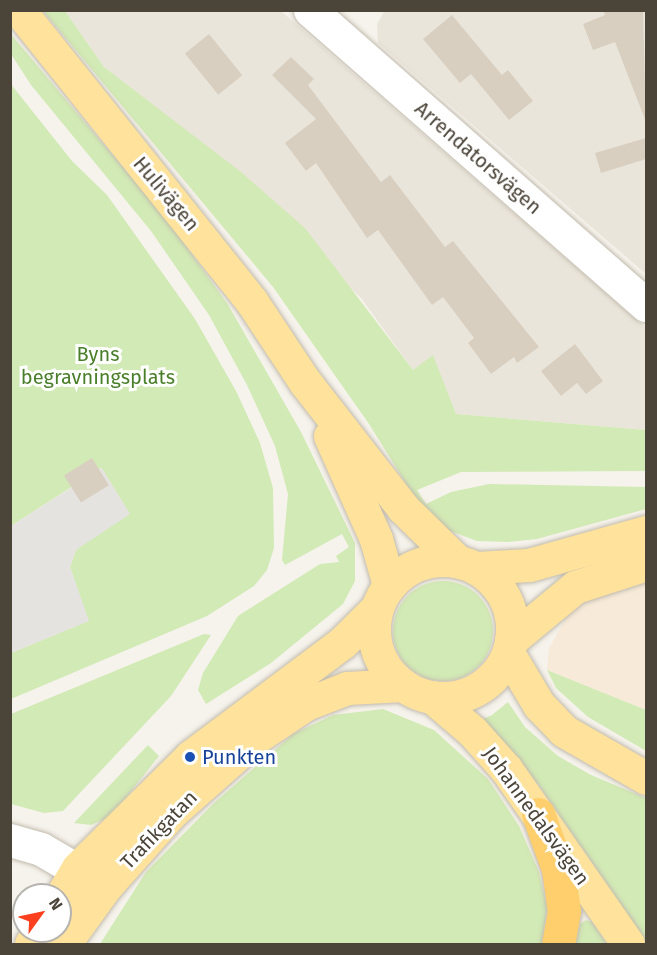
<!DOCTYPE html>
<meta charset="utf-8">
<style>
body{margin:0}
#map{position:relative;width:657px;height:955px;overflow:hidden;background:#f6f3ec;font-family:"Fira Sans",sans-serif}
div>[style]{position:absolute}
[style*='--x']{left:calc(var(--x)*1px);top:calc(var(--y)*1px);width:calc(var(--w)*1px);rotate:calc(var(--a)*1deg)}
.residential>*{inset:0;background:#eae5da}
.commercial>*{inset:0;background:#f7ead8}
.green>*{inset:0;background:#d2eab5}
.round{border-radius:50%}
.parking>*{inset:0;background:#e5e3e0}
.building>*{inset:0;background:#d8cfc1;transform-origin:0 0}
.roads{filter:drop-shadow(0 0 2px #c2bbae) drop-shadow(0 0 2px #c2bbae)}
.minor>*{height:33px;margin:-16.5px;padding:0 16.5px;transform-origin:16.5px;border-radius:16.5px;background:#fff}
.major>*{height:33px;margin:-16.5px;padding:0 16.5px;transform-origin:16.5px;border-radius:16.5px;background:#ffe39c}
.major>.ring{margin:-16.5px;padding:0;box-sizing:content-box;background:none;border:33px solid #ffe39c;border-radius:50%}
.highway>*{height:33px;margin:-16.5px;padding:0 16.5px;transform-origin:16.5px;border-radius:16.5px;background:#ffcf6e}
.dots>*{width:16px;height:16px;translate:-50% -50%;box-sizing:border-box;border:3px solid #fff;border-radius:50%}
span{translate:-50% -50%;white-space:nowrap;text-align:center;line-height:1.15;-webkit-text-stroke:6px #fff;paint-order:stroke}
.street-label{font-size:20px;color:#4b4439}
.park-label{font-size:20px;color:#4a7f2a}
.transit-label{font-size:20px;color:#164399}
.left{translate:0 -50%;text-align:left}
.frame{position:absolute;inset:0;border:12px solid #4b4439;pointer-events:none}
.north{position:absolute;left:12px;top:883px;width:60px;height:60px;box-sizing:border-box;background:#fff;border:2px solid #b7b4b0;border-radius:50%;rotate:57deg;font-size:16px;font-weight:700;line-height:24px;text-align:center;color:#4b4439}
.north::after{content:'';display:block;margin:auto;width:21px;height:27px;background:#fc3f1d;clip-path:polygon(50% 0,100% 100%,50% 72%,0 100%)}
</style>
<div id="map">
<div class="residential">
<i style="clip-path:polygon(385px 10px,646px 11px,646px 274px,378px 43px,377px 24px)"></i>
<i style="clip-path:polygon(65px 11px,281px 11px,646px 328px,646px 430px,456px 414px,433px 356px,413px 370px,361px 298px,176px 125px,104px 67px)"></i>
</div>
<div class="commercial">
<i style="clip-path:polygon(646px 578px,646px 710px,547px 670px,549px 648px,567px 616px,599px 592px)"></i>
</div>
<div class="green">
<i style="clip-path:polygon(43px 11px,65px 11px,104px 67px,241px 172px,305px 228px,413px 370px,433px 355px,456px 414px,646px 430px,646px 471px,461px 472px,417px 490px,426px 504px,451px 492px,489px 484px,646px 487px,646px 509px,537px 539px,508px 542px,477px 541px,445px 529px,425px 514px,369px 424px,273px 287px)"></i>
<i style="clip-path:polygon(10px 33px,166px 219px,227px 303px,301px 432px,355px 543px,355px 581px,343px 604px,271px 663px,206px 704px,198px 690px,203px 673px,238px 616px,320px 564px,339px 562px,336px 556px,349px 547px,342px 534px,285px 565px,282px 560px,288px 494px,275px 446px,247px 385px,209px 315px,151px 231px,31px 85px,11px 54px)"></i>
<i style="clip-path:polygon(10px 83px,72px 161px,107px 195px,195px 319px,236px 391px,260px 443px,273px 488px,274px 548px,267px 570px,254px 586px,207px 616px,11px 699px,11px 653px,88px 621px,70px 567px,76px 550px,95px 534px,101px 468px,11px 526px)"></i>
<i class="round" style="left:393px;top:581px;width:100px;height:100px"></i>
<i style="clip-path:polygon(204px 634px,211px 635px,171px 696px,63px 811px,44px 813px,11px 804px,11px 714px)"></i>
<i style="clip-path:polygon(547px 670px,646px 710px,646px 751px,588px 717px,556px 688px)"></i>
<i style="clip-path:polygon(508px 702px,525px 727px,558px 756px,591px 775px,646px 798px,646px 942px,538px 784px,508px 748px,476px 722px,492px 715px)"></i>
<i style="clip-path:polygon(383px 709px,434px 730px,488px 779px,519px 826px,539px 872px,547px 908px,542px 944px,100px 944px,146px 872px,214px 803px,293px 734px,333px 715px)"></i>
<i style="clip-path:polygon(148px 745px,159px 756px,120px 805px,105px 819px,91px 825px,74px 823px)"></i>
<i style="clip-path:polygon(586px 920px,592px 922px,607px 944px,575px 944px,580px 924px)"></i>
</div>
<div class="parking">
<i style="clip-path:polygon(102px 468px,130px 514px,76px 550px,70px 567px,89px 621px,11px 653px,11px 526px)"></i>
</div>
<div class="building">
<i style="clip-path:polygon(603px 10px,643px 10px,646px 122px,615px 42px,593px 50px,583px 24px,605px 15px)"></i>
<i style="clip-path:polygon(452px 15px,502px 75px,508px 70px,533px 101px,509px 120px,471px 74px,460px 83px,423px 39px)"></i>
<i style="left:209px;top:34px;width:53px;height:31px;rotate:51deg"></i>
<i style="clip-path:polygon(291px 57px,314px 79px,308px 85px,381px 182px,390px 175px,445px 247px,453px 241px,539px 347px,517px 363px,514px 357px,491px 374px,468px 343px,474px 338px,443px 297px,432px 305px,378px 230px,367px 238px,316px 163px,306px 171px,285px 143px,316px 119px,272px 75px)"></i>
<i style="clip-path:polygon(646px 138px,646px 159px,601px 173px,595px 153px)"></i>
<i style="clip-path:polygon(575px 344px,603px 381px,586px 394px,577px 383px,561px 396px,541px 371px)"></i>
<i style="left:92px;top:458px;width:32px;height:33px;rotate:58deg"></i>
</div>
<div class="roads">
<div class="minor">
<i style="--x:310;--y:10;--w:447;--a:41.3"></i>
<i style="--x:10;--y:840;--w:32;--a:16"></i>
<i style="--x:41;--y:849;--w:69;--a:30.3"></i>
</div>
<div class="major">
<i style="--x:19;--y:10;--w:374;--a:51.4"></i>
<i style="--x:252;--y:302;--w:96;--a:56.5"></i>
<i style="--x:305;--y:382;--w:160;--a:52.1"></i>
<i style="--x:403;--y:508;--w:76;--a:44.5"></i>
<i style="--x:330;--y:436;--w:113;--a:65.9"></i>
<i style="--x:376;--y:539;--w:48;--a:74.2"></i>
<i class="ring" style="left:374px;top:560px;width:105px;height:105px"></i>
<i style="--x:476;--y:568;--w:53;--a:-3.2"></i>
<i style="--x:529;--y:565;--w:122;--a:-15.8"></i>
<i style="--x:511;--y:640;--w:83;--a:-39.6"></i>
<i style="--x:575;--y:587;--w:75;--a:-17.9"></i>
<i style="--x:508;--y:653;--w:61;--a:59.2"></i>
<i style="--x:539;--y:705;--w:36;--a:46"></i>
<i style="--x:564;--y:731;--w:95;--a:29.8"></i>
<i style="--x:432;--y:697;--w:52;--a:40.4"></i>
<i style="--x:472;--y:731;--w:51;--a:48.2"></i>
<i style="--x:506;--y:769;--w:213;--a:55.1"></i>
<i style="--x:60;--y:898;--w:35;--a:-59"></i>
<i style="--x:78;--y:868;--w:158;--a:-44.7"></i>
<i style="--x:190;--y:757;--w:190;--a:-36.9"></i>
<i style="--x:342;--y:643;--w:48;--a:-45"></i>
<i style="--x:31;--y:944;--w:15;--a:-58"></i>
<i style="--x:64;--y:944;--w:72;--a:-54.1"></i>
<i style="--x:106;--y:886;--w:98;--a:-48.3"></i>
<i style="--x:171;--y:813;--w:116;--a:-41.5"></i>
<i style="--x:258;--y:736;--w:58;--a:-33.7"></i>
<i style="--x:306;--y:704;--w:44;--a:-21.3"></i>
<i style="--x:347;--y:688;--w:56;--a:-3.1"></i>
</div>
<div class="highway">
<i style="--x:538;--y:814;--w:59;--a:70"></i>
<i style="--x:558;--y:869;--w:42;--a:81.9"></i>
<i style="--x:564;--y:911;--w:34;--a:100"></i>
</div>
</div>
<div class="dots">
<i style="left:190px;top:757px;background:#1a4fb4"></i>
</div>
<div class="street-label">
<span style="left:478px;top:158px;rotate:41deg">Arrendatorsvägen</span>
<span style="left:166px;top:194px;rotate:50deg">Hulivägen</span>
<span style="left:536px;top:816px;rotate:54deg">Johannedalsvägen</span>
<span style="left:159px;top:830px;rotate:-46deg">Trafikgatan</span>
</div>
<div class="park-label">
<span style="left:98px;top:366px">Byns<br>begravningsplats</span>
</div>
<div class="transit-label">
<span class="left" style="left:202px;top:757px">Punkten</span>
</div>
<div class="frame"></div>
<div class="north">N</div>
</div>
